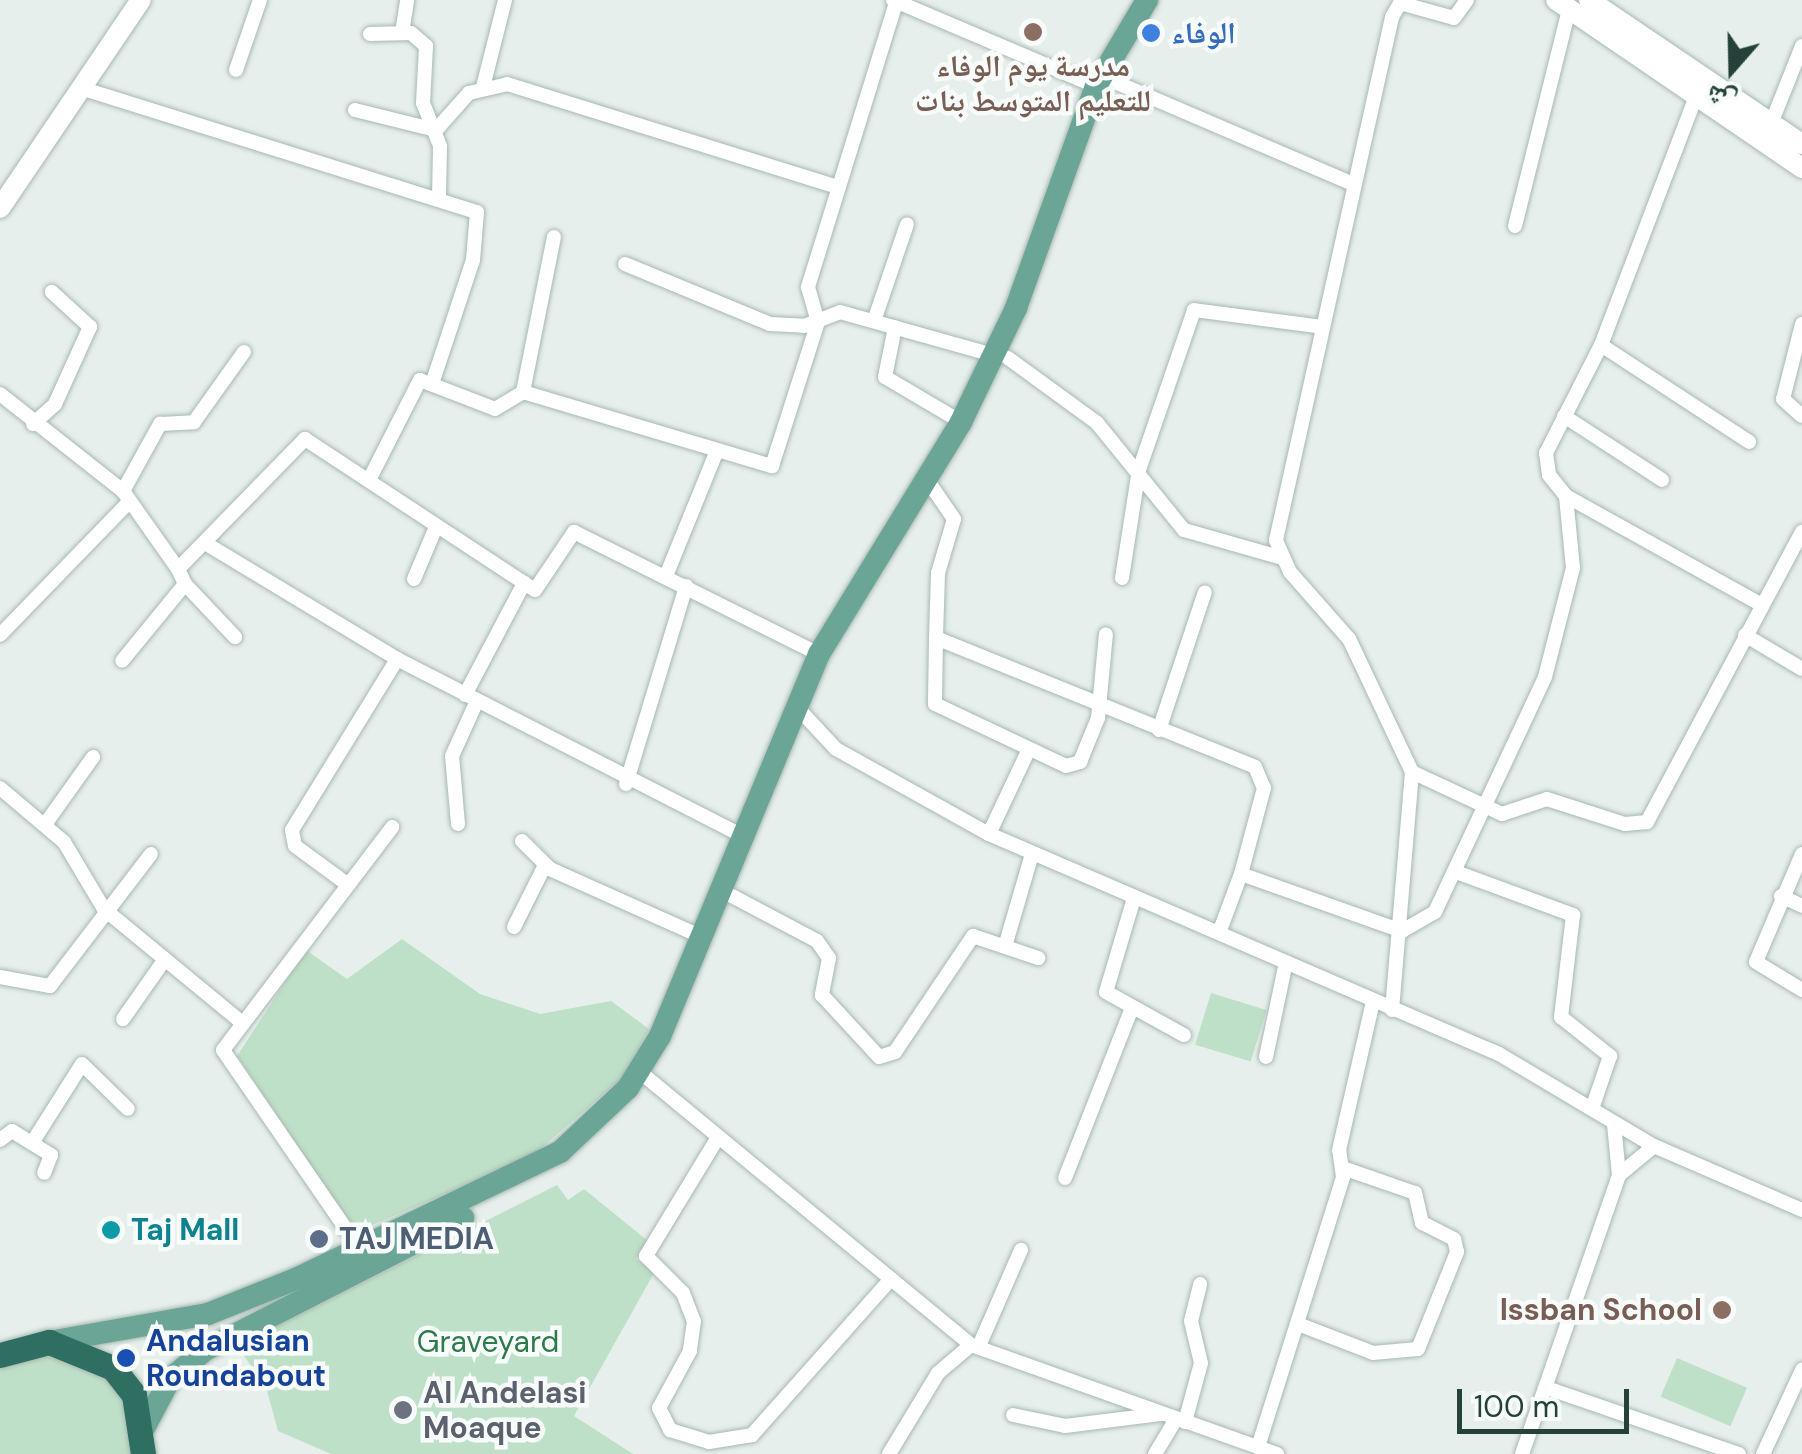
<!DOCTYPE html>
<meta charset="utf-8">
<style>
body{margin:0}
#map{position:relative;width:1802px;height:1454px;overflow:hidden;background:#e6efeb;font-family:"DM Sans","Noto Naskh Arabic",sans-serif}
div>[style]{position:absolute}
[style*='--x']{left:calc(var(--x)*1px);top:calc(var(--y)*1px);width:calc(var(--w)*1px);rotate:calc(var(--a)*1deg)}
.green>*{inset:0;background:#bfe0c8;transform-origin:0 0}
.roads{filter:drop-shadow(0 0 2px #a8b8b2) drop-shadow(0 0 2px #a8b8b2)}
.street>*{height:14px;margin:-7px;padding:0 7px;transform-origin:7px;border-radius:7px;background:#fff}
.secondary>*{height:20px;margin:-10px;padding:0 10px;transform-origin:10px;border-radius:10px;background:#fff}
.primary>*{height:22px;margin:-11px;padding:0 11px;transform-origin:11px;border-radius:11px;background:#6aa596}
.highway>*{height:25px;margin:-12.5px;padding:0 12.5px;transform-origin:12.5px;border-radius:12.5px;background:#2f6f62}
.dots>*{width:28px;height:28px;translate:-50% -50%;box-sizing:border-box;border:5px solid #f7fbf9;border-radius:50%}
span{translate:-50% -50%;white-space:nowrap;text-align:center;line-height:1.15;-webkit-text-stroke:9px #f7fbf9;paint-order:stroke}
.shop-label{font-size:30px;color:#366cbe;font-weight:700}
.left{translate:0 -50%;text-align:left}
.education-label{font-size:30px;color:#785e54;font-weight:700}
.right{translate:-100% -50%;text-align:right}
.culture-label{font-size:30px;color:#0d838f;font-weight:700}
.service-label{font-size:30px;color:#4e5e75;font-weight:700}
.transit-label{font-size:30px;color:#164399;font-weight:700}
.park-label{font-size:30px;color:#2d7a4b}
.worship-label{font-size:30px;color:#5b616d;font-weight:700}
.north{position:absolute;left:1682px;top:20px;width:100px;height:100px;-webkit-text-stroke:8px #f7fbf9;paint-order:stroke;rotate:200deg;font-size:28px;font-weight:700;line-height:40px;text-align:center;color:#24423a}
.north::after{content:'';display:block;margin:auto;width:35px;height:45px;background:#24423a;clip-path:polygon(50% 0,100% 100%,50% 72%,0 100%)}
.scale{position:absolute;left:1457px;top:1389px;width:172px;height:45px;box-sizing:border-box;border:5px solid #24423a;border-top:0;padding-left:12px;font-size:30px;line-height:35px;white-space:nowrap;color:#24423a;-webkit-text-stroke:8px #f7fbf9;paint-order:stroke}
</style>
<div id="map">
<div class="green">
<i style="clip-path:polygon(402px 939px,480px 994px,540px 1014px,611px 1001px,649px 1029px,622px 1078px,531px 1157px,356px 1232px,237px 1056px,306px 950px,347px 979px)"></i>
<i style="left:1211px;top:993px;width:58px;height:54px;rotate:17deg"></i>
<i style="clip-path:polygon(557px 1185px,568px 1200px,584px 1189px,648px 1241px,636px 1259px,654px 1273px,574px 1416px,633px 1454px,331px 1454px,278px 1431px,266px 1387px,237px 1346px)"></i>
<i style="clip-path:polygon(52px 1354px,104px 1374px,123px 1397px,133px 1454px,0 1454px,0 1369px)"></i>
<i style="left:1677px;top:1358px;width:76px;height:42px;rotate:23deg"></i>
</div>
<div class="roads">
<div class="street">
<i style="--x:893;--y:0;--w:220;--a:23"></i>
<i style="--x:402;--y:33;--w:33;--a:-81"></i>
<i style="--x:370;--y:34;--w:41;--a:-1.4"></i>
<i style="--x:411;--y:33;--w:20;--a:41"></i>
<i style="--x:426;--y:46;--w:57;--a:93"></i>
<i style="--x:423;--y:103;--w:46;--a:68.4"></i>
<i style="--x:440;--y:146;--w:51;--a:91.1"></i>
<i style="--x:236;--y:70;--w:74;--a:-71.1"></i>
<i style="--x:1115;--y:82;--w:259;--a:23.2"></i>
<i style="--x:483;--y:87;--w:90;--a:-75.8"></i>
<i style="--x:84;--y:89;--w:412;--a:17.4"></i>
<i style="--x:477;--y:212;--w:48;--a:94.8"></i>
<i style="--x:473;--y:260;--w:131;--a:108.3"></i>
<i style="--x:1698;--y:91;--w:272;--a:110.9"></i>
<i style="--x:1601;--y:345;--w:177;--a:33.2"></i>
<i style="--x:355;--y:110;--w:83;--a:13.9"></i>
<i style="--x:1771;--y:124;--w:84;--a:-68.3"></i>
<i style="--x:436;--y:130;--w:50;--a:-48.3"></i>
<i style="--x:469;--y:93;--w:39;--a:-13"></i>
<i style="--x:507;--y:84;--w:346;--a:17.3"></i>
<i style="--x:1515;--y:226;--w:224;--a:-76"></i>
<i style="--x:625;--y:264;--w:157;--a:22.5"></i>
<i style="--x:770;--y:324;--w:34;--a:3"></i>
<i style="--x:804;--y:326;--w:39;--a:-21"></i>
<i style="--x:840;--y:312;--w:159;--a:15.7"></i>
<i style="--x:874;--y:321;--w:102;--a:-71.2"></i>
<i style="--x:1802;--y:324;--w:77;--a:104.2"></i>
<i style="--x:1783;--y:399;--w:25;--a:42"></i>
<i style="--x:895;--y:327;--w:51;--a:101.3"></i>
<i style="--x:885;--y:377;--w:88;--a:30.6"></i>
<i style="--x:1601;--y:345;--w:121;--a:117"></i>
<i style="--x:1546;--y:453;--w:22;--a:82"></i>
<i style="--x:1549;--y:475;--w:27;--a:51"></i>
<i style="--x:1566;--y:496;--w:224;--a:29.1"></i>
<i style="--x:1008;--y:358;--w:110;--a:36.1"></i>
<i style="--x:1097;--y:423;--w:138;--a:50.9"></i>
<i style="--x:1184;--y:530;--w:99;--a:15.9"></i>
<i style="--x:523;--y:392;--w:260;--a:16.6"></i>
<i style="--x:772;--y:466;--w:151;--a:-72.3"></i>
<i style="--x:818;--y:322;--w:36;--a:-106"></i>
<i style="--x:808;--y:287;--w:298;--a:-72.8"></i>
<i style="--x:0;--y:394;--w:157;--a:38.3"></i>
<i style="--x:123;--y:491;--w:95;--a:54.8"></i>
<i style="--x:178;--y:569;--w:17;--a:65"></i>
<i style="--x:185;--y:584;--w:99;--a:129.3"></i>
<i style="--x:1564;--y:416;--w:117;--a:33.1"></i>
<i style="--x:33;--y:424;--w:30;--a:-42"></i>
<i style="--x:55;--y:404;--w:85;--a:-65.6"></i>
<i style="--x:90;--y:327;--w:52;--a:-137.4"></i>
<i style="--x:370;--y:478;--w:110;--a:-63"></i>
<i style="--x:420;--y:380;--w:80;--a:21.1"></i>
<i style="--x:495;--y:409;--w:33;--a:-31"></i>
<i style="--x:523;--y:392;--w:158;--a:-78.7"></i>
<i style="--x:928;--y:481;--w:46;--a:55.6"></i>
<i style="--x:954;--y:519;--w:56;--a:106.5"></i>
<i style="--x:938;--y:573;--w:65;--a:91.8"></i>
<i style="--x:936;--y:638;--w:344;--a:22"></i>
<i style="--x:1255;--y:767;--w:23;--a:67"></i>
<i style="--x:1264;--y:788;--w:89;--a:105"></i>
<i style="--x:123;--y:491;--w:77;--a:-61.1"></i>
<i style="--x:160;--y:424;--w:34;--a:-3"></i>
<i style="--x:194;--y:422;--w:86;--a:-54.5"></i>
<i style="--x:205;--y:543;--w:224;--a:31.1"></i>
<i style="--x:397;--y:659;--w:389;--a:27.1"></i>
<i style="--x:178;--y:569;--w:182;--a:-45.7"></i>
<i style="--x:305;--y:439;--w:275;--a:33.3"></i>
<i style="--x:535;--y:590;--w:70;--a:-56.1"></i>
<i style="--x:574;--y:532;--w:274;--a:26.5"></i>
<i style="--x:666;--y:576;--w:133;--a:-67.9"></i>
<i style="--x:1122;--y:578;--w:109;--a:-81.1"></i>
<i style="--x:1139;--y:470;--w:169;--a:-71"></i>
<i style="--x:1194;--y:310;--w:130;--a:7.5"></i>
<i style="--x:414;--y:579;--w:56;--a:-67.1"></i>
<i style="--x:185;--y:584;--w:73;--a:46.7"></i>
<i style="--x:0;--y:635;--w:182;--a:-45.9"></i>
<i style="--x:1745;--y:635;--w:66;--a:30.8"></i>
<i style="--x:936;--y:638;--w:66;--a:90.9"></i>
<i style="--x:935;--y:704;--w:145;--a:25.3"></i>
<i style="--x:1066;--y:766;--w:15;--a:-16"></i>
<i style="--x:1080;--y:762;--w:48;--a:-67.8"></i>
<i style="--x:1098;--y:718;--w:84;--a:-84.6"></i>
<i style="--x:465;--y:695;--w:127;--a:-62.2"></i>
<i style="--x:796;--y:706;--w:59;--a:47.1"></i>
<i style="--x:836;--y:749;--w:175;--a:29.1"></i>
<i style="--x:989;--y:834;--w:555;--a:23.33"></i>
<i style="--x:1499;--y:1054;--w:180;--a:30.7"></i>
<i style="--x:1654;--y:1146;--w:161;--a:23.4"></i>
<i style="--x:1159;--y:730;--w:145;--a:-71.6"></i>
<i style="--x:1412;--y:772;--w:99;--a:25"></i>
<i style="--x:1502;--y:814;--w:47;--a:-18.4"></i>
<i style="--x:1547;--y:799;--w:82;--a:17.8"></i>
<i style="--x:1625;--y:824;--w:22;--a:-5"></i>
<i style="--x:1647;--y:822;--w:329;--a:-61.9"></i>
<i style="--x:626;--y:784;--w:207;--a:-73.1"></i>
<i style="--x:0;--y:788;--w:84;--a:40.2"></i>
<i style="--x:64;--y:842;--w:78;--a:59.2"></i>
<i style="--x:104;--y:909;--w:176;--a:39.5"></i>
<i style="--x:46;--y:823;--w:81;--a:-54.5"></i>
<i style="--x:458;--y:824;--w:68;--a:-95"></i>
<i style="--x:452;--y:756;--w:60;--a:-65.6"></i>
<i style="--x:989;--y:834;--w:92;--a:-64.8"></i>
<i style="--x:522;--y:841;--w:40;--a:45"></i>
<i style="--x:550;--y:869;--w:167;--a:24.1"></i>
<i style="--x:1802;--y:854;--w:117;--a:113.1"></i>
<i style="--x:1756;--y:962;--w:54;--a:31.3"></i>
<i style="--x:1456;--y:872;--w:125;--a:20.2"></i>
<i style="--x:1573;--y:915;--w:103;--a:96.7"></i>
<i style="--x:1561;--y:1017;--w:63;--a:38.5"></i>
<i style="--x:1610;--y:1056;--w:56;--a:108.8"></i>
<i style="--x:347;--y:884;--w:64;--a:-143.8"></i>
<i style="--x:295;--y:846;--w:16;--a:-101"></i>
<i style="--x:292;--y:830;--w:201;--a:-58.4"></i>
<i style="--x:732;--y:896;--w:96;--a:27.9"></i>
<i style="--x:817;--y:941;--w:21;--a:55"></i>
<i style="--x:829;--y:958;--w:38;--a:101"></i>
<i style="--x:822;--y:995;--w:84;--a:47.4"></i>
<i style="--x:879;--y:1057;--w:17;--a:-17"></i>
<i style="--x:895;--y:1052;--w:140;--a:-56.1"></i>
<i style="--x:973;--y:936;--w:69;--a:18.7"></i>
<i style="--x:1781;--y:896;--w:23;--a:25"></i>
<i style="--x:1134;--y:898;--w:98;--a:106.6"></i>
<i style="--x:1106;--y:992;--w:89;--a:28.9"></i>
<i style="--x:514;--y:927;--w:69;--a:-63.4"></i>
<i style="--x:1219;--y:933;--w:63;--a:-69.6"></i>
<i style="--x:1241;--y:874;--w:171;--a:19.5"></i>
<i style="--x:1402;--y:931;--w:38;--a:-30"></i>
<i style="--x:1435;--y:912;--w:259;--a:-64.9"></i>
<i style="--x:1545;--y:677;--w:113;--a:-75.6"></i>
<i style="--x:1573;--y:568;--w:72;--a:-95.6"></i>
<i style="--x:1006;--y:943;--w:93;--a:-73.7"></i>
<i style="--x:0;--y:977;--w:51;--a:10.2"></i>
<i style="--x:50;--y:986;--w:166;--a:-52.6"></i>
<i style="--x:1392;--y:1010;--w:239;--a:-85.2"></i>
<i style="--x:1412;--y:772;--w:147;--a:-115.3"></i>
<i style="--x:1349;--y:639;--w:89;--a:-131.4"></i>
<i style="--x:1290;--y:572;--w:35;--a:-114"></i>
<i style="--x:1276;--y:540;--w:536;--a:-77.49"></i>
<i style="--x:1392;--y:17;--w:16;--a:-60"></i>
<i style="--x:1400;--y:3;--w:56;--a:15.5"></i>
<i style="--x:1454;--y:18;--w:22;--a:-54"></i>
<i style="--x:123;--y:1019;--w:73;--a:-55"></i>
<i style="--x:1266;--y:1057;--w:97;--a:-78.1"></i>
<i style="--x:640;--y:1072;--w:429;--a:39.5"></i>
<i style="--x:971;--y:1345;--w:325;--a:19.6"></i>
<i style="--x:717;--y:1139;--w:137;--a:121.3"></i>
<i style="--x:646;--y:1256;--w:52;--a:45"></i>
<i style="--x:683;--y:1293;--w:30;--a:69"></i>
<i style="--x:694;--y:1321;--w:30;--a:98"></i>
<i style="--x:690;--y:1351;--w:65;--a:118.5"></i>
<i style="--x:659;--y:1408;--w:25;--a:63"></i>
<i style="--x:670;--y:1430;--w:41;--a:17.1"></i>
<i style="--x:709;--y:1442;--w:44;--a:-9.2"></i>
<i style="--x:752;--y:1435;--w:209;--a:-48.3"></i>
<i style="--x:0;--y:1140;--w:15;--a:-37"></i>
<i style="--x:12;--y:1131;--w:46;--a:31.6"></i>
<i style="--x:51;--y:1155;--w:19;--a:111"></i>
<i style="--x:32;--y:1143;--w:93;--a:-57.7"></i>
<i style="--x:82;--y:1064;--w:64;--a:44.4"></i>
<i style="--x:1619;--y:1175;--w:45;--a:-39.6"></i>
<i style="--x:1065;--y:1178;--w:177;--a:-68.5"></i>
<i style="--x:359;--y:1248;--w:240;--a:-124.5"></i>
<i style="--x:223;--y:1050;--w:280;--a:-52.8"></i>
<i style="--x:1298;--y:1324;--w:80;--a:21.1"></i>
<i style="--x:1373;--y:1353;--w:45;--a:-5.1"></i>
<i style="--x:1418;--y:1349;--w:105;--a:-68.1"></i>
<i style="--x:1457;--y:1252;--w:13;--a:-103"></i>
<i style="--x:1454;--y:1239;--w:36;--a:-153"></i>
<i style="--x:1422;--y:1223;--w:31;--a:-103"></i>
<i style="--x:1415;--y:1193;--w:76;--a:-160.9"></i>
<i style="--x:979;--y:1346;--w:105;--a:-66.4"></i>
<i style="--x:1547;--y:1388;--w:203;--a:19"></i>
<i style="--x:1013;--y:1415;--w:53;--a:11.9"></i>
<i style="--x:1065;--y:1426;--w:98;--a:-7.1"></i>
<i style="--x:1185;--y:1422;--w:61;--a:-74.8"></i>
<i style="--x:1201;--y:1363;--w:43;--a:-103.4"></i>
<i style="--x:1191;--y:1321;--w:38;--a:-76"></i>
<i style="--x:1258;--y:1447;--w:283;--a:-72.5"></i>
<i style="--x:1343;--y:1177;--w:27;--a:-98"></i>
<i style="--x:1339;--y:1150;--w:153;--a:-77.1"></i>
<i style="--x:889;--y:1454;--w:95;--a:-58.8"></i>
<i style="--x:938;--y:1373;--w:43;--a:-40.3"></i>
<i style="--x:1155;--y:1454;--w:41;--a:-59"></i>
<i style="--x:1522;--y:1454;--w:295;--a:-70.8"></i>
<i style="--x:1619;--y:1175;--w:51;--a:-95.6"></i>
<i style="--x:1763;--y:1454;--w:93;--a:-65.1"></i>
</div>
<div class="secondary">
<i style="--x:1556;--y:0;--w:298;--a:34.3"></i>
<i style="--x:1589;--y:0;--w:257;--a:34.1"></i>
<i style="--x:0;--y:208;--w:251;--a:-55.9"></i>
</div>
<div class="primary">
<i style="--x:49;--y:1342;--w:161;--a:-10"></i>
<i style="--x:208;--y:1314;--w:97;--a:-21.8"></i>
<i style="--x:298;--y:1278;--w:291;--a:-25.7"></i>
<i style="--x:560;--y:1152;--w:93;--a:-43.3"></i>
<i style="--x:628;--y:1088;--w:61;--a:-58.4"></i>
<i style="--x:660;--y:1036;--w:414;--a:-67.4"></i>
<i style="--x:819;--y:654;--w:272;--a:-58.5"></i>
<i style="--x:961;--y:422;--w:127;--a:-64.2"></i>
<i style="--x:1016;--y:308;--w:236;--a:-70.2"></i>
<i style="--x:1096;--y:86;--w:100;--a:-59.3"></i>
<i style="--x:144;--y:1428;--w:55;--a:-62"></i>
<i style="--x:170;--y:1379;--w:45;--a:-39.6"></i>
<i style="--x:205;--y:1350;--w:290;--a:-27.1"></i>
</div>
<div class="highway">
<i style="--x:0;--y:1355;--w:51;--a:-14.9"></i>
<i style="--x:49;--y:1342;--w:69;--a:22.1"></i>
<i style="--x:113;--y:1368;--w:34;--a:52"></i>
<i style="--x:134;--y:1395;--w:60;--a:81.3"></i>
</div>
</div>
<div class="dots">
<i style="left:1033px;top:32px;background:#8d6e63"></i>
<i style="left:1151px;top:33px;background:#3f7fe0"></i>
<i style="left:111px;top:1230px;background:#0f9aa8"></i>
<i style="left:319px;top:1239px;background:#5c6f8a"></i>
<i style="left:1722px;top:1310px;background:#8d6e63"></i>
<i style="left:126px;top:1358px;background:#1a4fb4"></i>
<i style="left:403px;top:1410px;background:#6b7280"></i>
</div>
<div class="shop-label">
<span class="left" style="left:1171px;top:33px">الوفاء</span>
</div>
<div class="education-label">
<span style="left:1033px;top:83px">مدرسة يوم الوفاء<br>للتعليم المتوسط بنات</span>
<span class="right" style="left:1702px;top:1310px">Issban School</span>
</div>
<div class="culture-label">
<span class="left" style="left:131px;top:1230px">Taj Mall</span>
</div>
<div class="service-label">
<span class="left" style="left:339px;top:1239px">TAJ MEDIA</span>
</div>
<div class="transit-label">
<span class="left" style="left:146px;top:1358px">Andalusian<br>Roundabout</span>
</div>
<div class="park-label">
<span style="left:488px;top:1342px">Graveyard</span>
</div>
<div class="worship-label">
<span class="left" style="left:423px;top:1410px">Al Andelasi<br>Moaque</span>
</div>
<div class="north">ش</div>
<div class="scale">100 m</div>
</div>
